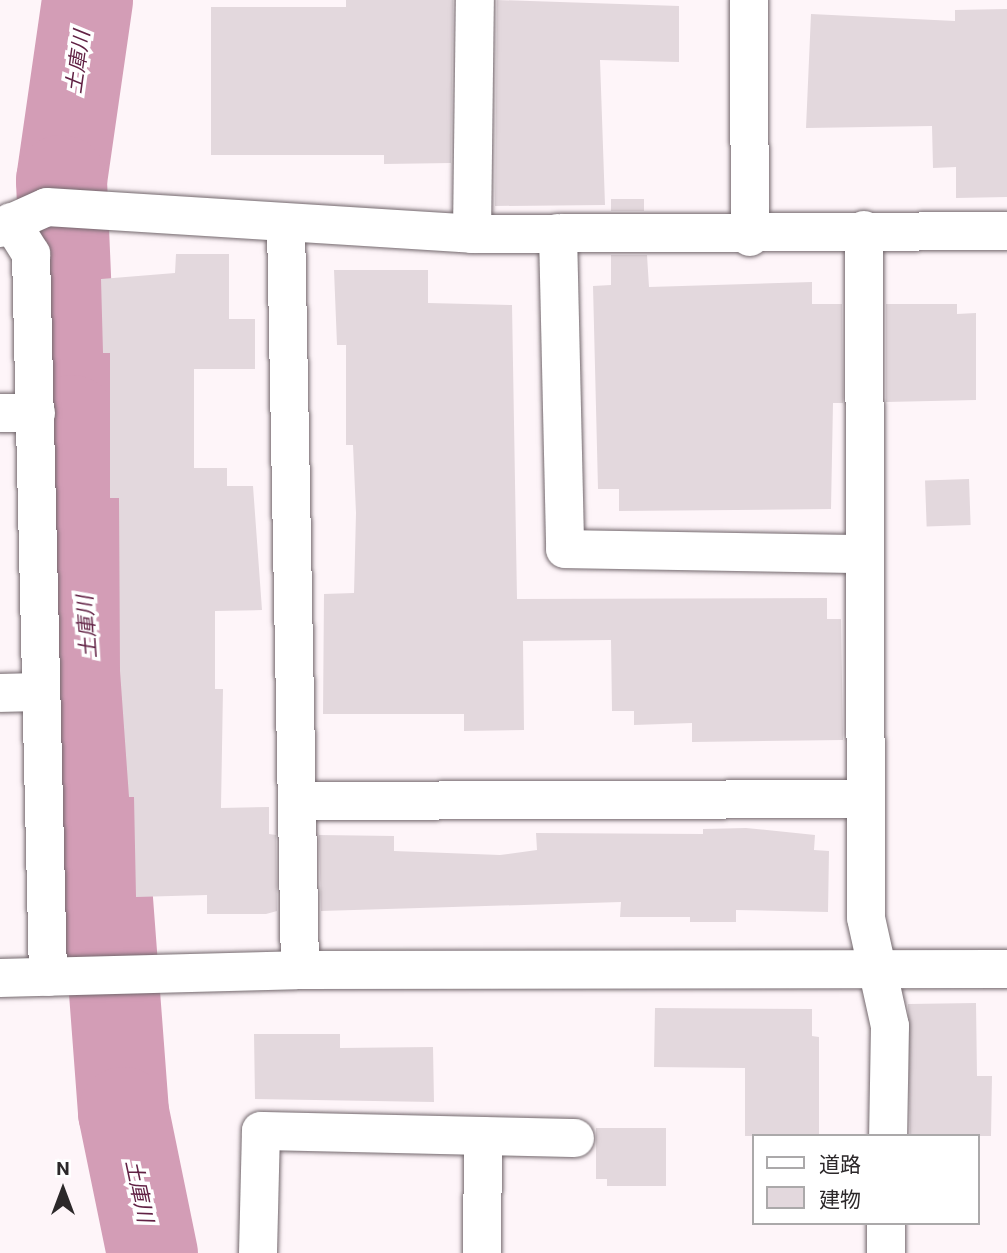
<!DOCTYPE html>
<meta charset="utf-8">
<style>
body{margin:0}
#map{position:relative;width:1007px;height:1253px;overflow:hidden;background:#fef5f9;font-family:Roboto,"Noto Sans JP",sans-serif}
div>[style]{position:absolute}
[style*='--x']{left:calc(var(--x)*1px);top:calc(var(--y)*1px);width:calc(var(--w)*1px);rotate:calc(var(--a)*1deg)}
.river>*{height:91px;margin:-45.5px;padding:0 45.5px;transform-origin:45.5px;border-radius:45.5px;background:#d39db6}
.building>*{inset:0;background:#e3d8dd;transform-origin:0 0}
.roads{filter:drop-shadow(0 0 2px #73686d) drop-shadow(0 0 2px #73686d)}
.street>*{height:38px;margin:-19px;padding:0 19px;transform-origin:19px;border-radius:19px;background:#fff}
.secondary>*{height:38px;margin:-19px;padding:0 19px;transform-origin:19px;border-radius:19px;background:#fff}
span{translate:-50% -50%;white-space:nowrap;text-align:center;line-height:1.15;-webkit-text-stroke:7px #fff;paint-order:stroke}
.water-label{font-size:21px;color:#612144;font-style:italic}
.legend{position:absolute;left:752px;top:1134px;width:228px;height:91px;box-sizing:border-box;background:#fff;border:2px solid #aba9aa;margin:0;padding:9px 12px;list-style:none;font-size:21px;color:#2c282a}
.legend li{display:flex;align-items:center;gap:14px;height:35px}
.legend b{width:35px;border:2px solid #aba9aa}
.north{position:absolute;left:28px;top:1155px;width:70px;height:70px;-webkit-text-stroke:5px #fff;paint-order:stroke;rotate:0deg;font-size:19px;font-weight:700;line-height:28px;text-align:center;color:#2c282a}
.north::after{content:'';display:block;margin:auto;width:24px;height:32px;background:#2c282a;clip-path:polygon(50% 0,100% 100%,50% 72%,0 100%)}
</style>
<div id="map">
<div class="river">
<i style="--x:87;--y:0;--w:182;--a:98.2"></i>
<i style="--x:61;--y:180;--w:240;--a:87.6"></i>
<i style="--x:71;--y:420;--w:694;--a:85.7"></i>
<i style="--x:123;--y:1112;--w:144;--a:78.4"></i>
</div>
<div class="building">
<i style="clip-path:polygon(346px 0,453px 0,451px 163px,384px 164px,384px 155px,211px 155px,211px 7px,346px 7px)"></i>
<i style="clip-path:polygon(497px 0,679px 6px,679px 62px,600px 60px,605px 205px,495px 206px)"></i>
<i style="clip-path:polygon(1007px 9px,1007px 197px,956px 198px,956px 167px,933px 168px,932px 126px,806px 128px,811px 14px,955px 21px,955px 10px)"></i>
<i style="left:611px;top:199px;width:33px;height:12px"></i>
<i style="clip-path:polygon(176px 254px,229px 254px,229px 319px,255px 319px,255px 369px,194px 369px,194px 468px,227px 468px,227px 486px,253px 486px,262px 610px,215px 611px,215px 689px,223px 689px,221px 808px,269px 807px,269px 834px,276px 835px,277px 911px,266px 914px,207px 914px,207px 895px,136px 897px,134px 797px,129px 797px,120px 671px,119px 498px,110px 498px,110px 353px,103px 353px,101px 279px,175px 273px)"></i>
<i style="clip-path:polygon(611px 255px,647px 255px,649px 287px,812px 282px,812px 304px,842px 304px,843px 403px,833px 403px,831px 509px,619px 511px,619px 489px,598px 489px,593px 286px,611px 285px)"></i>
<i style="clip-path:polygon(334px 270px,428px 270px,428px 303px,512px 305px,517px 599px,827px 598px,827px 619px,841px 619px,843px 740px,692px 742px,692px 723px,634px 725px,634px 711px,612px 711px,611px 640px,523px 641px,524px 730px,464px 731px,464px 714px,323px 714px,324px 594px,354px 593px,356px 513px,353px 445px,346px 445px,346px 345px,337px 345px)"></i>
<i style="clip-path:polygon(886px 304px,957px 304px,957px 314px,976px 313px,976px 400px,886px 402px)"></i>
<i style="left:969px;top:479px;width:46px;height:44px;rotate:88deg"></i>
<i style="clip-path:polygon(746px 828px,815px 835px,814px 850px,829px 851px,828px 912px,736px 910px,736px 922px,690px 922px,690px 917px,620px 917px,621px 902px,321px 911px,319px 835px,394px 836px,394px 851px,500px 855px,537px 850px,536px 833px,703px 834px,703px 829px)"></i>
<i style="clip-path:polygon(976px 1003px,977px 1076px,992px 1076px,991px 1136px,910px 1136px,908px 1004px)"></i>
<i style="clip-path:polygon(655px 1008px,812px 1009px,812px 1036px,819px 1037px,819px 1136px,745px 1136px,745px 1068px,654px 1067px)"></i>
<i style="clip-path:polygon(254px 1034px,340px 1034px,340px 1048px,433px 1047px,434px 1102px,255px 1099px)"></i>
<i style="clip-path:polygon(596px 1128px,666px 1128px,666px 1186px,607px 1186px,607px 1179px,596px 1179px)"></i>
</div>
<div class="roads">
<div class="street">
<i style="--x:749;--y:0;--w:237;--a:89.8"></i>
<i style="--x:11;--y:222;--w:38;--a:58"></i>
<i style="--x:31;--y:254;--w:723;--a:88.65"></i>
<i style="--x:286;--y:226;--w:744;--a:88.92"></i>
<i style="--x:0;--y:228;--w:51;--a:-24.1"></i>
<i style="--x:47;--y:207;--w:426;--a:3.6"></i>
<i style="--x:472;--y:234;--w:535;--a:-0.32"></i>
<i style="--x:864;--y:230;--w:688;--a:89.83"></i>
<i style="--x:866;--y:918;--w:111;--a:77.5"></i>
<i style="--x:890;--y:1026;--w:110;--a:91"></i>
<i style="--x:558;--y:233;--w:316;--a:88.7"></i>
<i style="--x:565;--y:549;--w:299;--a:1"></i>
<i style="--x:472;--y:234;--w:234;--a:-89.3"></i>
<i style="--x:0;--y:413;--w:36;--a:0"></i>
<i style="--x:0;--y:693;--w:40;--a:-1.4"></i>
<i style="--x:297;--y:801;--w:566;--a:-0.2"></i>
<i style="--x:258;--y:1253;--w:122;--a:-88.6"></i>
<i style="--x:261;--y:1131;--w:314;--a:1.3"></i>
<i style="--x:482;--y:1253;--w:117;--a:-89.5"></i>
<i style="--x:886;--y:1253;--w:30;--a:-90"></i>
</div>
<div class="secondary">
<i style="--x:0;--y:978;--w:296;--a:-1.5"></i>
<i style="--x:296;--y:970;--w:711;--a:-0.08"></i>
</div>
</div>
<div class="water-label">
<span style="left:78px;top:62px;rotate:-82deg">土庫川</span>
<span style="left:87px;top:627px;rotate:-94deg">土庫川</span>
<span style="left:139px;top:1191px;rotate:78deg">土庫川</span>
</div>
<ul class="legend">
<li><b style="height:9px;background:#fff"></b>道路</li>
<li><b style="height:19px;background:#e3d8dd"></b>建物</li>
</ul>
<div class="north">N</div>
</div>
